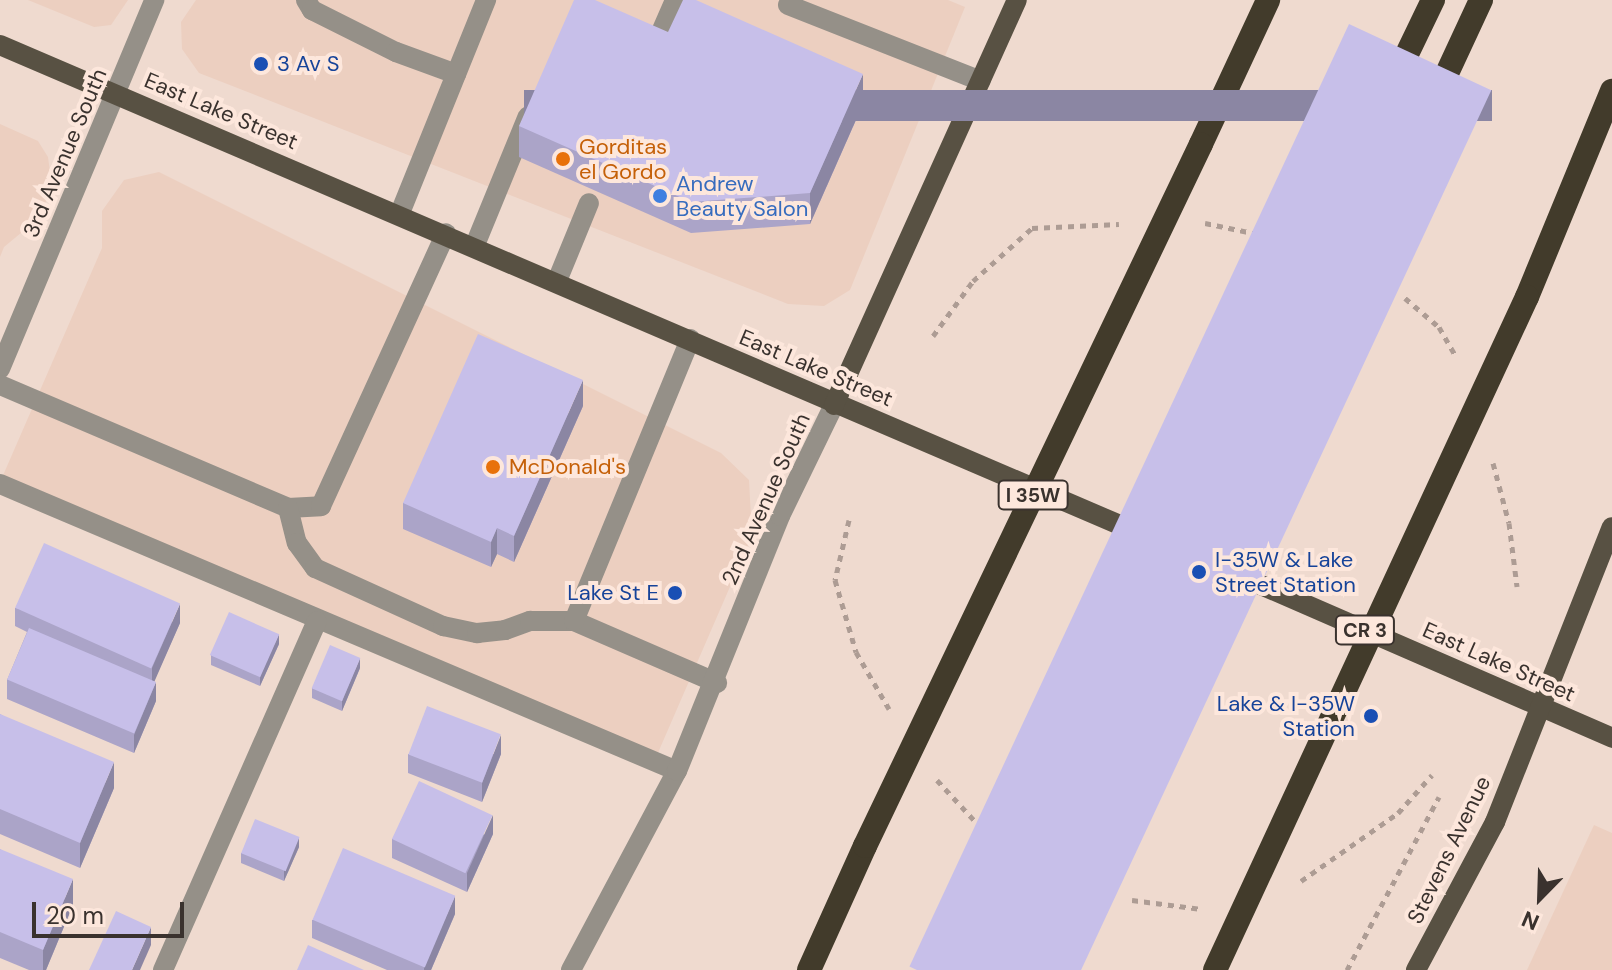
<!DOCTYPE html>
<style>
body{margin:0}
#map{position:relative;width:1612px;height:970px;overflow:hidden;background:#efdacf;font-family:"DM Sans",sans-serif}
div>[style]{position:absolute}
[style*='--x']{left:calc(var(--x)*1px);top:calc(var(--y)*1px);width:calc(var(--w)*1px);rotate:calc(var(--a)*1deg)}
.built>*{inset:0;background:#eccfc0}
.path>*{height:5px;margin-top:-2.5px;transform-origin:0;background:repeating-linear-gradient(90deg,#ad9c94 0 6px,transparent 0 12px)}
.minor>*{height:20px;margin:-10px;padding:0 10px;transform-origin:10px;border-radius:10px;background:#959088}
.major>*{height:20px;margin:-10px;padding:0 10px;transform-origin:10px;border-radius:10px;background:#585143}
.highway>*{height:24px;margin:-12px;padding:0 12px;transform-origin:12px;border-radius:12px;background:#423b2b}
.highway-bridge>*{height:24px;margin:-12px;padding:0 12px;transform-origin:12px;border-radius:12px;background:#423b2b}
.wall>*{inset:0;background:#aba4c8}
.shaded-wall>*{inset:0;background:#8b86a3;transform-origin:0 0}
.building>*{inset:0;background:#c7bfe9;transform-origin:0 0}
.dots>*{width:22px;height:22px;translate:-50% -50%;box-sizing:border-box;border:4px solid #fde7dc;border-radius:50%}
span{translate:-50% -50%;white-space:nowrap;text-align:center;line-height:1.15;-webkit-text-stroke:8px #fde7dc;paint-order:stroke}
.shield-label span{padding:2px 6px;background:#fde7dc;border:2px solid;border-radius:6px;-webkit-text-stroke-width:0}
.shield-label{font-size:20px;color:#3a322e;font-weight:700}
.transit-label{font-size:22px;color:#164399}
.left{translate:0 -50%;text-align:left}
.right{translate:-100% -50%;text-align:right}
.street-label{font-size:22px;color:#3a322e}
.food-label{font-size:22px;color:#c56008}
.shop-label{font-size:22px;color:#366cbe}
.north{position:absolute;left:1500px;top:858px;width:80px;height:80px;-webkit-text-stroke:6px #fde7dc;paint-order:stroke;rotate:203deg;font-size:22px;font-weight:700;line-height:32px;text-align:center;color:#3a322e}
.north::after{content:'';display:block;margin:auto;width:28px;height:36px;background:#3a322e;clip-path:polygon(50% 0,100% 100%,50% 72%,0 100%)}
.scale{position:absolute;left:32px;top:902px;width:152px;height:36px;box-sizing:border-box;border:4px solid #3a322e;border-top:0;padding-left:10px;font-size:24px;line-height:28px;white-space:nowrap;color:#3a322e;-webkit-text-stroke:6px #fde7dc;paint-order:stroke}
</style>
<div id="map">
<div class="built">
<i style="clip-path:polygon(28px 0,128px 0,111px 25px,94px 27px)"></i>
<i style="clip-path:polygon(196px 0,948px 0,965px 7px,850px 290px,824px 306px,788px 304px,199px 73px,182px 49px,181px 22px)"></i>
<i style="clip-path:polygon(0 124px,38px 141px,48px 157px,52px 187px,39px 218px,4px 247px,0 257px)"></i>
<i style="clip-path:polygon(159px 172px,721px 453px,749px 480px,752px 536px,654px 762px,1px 480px,102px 248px,102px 211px,124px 180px)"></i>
<i style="clip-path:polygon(1594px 825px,1612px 833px,1612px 970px,1527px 970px)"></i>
</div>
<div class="path">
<i style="--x:1205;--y:223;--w:54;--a:11.7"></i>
<i style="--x:1405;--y:298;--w:45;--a:40.5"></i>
<i style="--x:1439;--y:327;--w:34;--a:60"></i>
<i style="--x:933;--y:336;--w:68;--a:-54"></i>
<i style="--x:973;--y:281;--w:79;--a:-41.9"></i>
<i style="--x:1032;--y:228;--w:87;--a:-2.6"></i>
<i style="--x:1493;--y:463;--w:62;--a:75.1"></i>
<i style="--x:1509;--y:523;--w:64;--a:82.8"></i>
<i style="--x:849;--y:520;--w:62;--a:103.1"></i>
<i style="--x:835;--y:580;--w:75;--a:73.7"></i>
<i style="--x:856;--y:652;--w:66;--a:59.9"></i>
<i style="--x:937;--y:780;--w:71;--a:47.3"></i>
<i style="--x:1301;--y:881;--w:118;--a:-35"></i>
<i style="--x:1398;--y:813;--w:51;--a:-48.2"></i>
<i style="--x:1132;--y:900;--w:70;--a:7.4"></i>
<i style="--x:1347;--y:970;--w:196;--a:-62"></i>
</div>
<div class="minor">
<i style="--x:306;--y:0;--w:12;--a:59"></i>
<i style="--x:312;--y:10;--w:94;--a:26.6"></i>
<i style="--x:396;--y:52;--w:64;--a:20.1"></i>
<i style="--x:788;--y:5;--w:207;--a:21.5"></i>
<i style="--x:651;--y:55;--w:60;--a:-66.4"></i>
<i style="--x:400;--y:213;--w:230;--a:-68"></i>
<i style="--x:475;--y:245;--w:139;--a:-67.7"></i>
<i style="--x:557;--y:281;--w:84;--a:-67.7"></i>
<i style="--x:0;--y:369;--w:400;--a:-67.3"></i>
<i style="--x:0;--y:385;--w:313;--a:23.1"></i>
<i style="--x:288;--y:508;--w:33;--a:-3"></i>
<i style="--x:321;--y:506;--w:300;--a:-65.4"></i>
<i style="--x:0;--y:484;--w:735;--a:22.97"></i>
<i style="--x:288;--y:508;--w:36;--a:76"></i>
<i style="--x:297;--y:543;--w:31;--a:54"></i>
<i style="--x:315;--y:568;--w:141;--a:24.4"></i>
<i style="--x:443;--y:626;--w:35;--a:12"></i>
<i style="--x:477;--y:633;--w:28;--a:-6"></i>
<i style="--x:505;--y:630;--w:27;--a:-20"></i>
<i style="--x:530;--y:621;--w:44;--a:0"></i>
<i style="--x:574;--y:621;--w:156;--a:23.4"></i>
<i style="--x:574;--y:621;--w:305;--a:-67.6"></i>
<i style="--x:163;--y:970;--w:381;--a:-66.2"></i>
<i style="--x:571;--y:970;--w:225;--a:-62"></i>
<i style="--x:677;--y:771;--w:275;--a:-68"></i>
<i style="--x:780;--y:516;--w:123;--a:-64.1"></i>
</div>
<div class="major">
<i style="--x:0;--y:45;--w:1244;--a:23.2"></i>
<i style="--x:834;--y:405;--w:444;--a:-65.7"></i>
<i style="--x:1254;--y:582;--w:391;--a:23.5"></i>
<i style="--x:1416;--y:970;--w:168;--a:-61.9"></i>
<i style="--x:1495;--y:822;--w:317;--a:-68.4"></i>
</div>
<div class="highway">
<i style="--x:1394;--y:81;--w:90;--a:-64.3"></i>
<i style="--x:1436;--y:97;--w:107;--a:-65.1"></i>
<i style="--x:1201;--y:144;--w:159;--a:-65"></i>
<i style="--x:1527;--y:297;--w:223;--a:-67.6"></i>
<i style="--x:809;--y:970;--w:136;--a:-65.7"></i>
</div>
<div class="highway-bridge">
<i style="--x:865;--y:846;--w:778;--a:-64.42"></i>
<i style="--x:1215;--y:970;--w:742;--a:-65.13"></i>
</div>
<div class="wall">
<i style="clip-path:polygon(668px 32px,863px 104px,810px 224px,691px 233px,519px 157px,519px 126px)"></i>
<i style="clip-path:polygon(583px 406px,514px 562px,497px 554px,491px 567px,403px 529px,403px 503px)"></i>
<i style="clip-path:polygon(15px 608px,180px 623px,154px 681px,156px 701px,134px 753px,7px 699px,7px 680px,27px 632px,15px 626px)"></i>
<i style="clip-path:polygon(279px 644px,260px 686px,211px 665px,211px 655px)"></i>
<i style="clip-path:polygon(360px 668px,342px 711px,312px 698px,312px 688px)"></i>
<i style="clip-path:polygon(0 714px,114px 788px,80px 868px,0 834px)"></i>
<i style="clip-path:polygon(408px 754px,501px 754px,482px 802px,408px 773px)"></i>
<i style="clip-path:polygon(493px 834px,467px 892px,392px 858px,392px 839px)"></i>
<i style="clip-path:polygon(299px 847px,284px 881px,241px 863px,241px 853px)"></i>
<i style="clip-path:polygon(0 849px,73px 905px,46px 970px,29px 970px,0 958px)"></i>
<i style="clip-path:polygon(455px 914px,431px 970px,387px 970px,312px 938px,312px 920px)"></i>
</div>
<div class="shaded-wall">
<i style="clip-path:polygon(863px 74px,863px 104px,810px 224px,810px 193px)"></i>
<i style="left:1492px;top:90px;width:31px;height:968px;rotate:90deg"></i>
<i style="clip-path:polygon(583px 380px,583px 406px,514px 562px,514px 536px)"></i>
<i style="clip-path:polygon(497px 528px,497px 554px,491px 567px,491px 542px)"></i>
<i style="clip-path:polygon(180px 604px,180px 623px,152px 687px,152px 668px)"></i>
<i style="clip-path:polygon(279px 634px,279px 644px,260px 686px,260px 676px)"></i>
<i style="clip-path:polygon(360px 658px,360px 668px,342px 711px,342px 701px)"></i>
<i style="clip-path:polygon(156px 682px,156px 701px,134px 753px,134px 735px)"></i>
<i style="clip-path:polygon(501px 735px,501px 754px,482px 802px,482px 783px)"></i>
<i style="clip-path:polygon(114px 762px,114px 788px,80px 868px,80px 843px)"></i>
<i style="clip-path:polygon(493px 815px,493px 834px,467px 892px,467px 873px)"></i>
<i style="clip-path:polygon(299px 837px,299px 847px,284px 881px,284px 871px)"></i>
<i style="clip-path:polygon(73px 879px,73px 905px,46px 970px,43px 970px,43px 950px)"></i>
<i style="clip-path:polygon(455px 896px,455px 914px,431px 970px,424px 970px,424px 967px)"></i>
<i style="clip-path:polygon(151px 927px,151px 945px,140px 970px,132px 970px)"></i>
</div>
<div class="building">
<i style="clip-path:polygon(574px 0,595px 0,668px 32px,683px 0,696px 0,863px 74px,810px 193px,691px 202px,519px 126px)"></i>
<i style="left:1349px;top:24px;width:157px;height:1040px;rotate:25deg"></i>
<i style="clip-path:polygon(478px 334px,583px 380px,514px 536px,497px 528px,491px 542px,403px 503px)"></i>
<i style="left:44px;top:543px;width:149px;height:71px;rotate:24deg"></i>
<i style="left:229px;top:612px;width:55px;height:47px;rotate:24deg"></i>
<i style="left:29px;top:628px;width:138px;height:56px;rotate:23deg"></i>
<i style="left:330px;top:645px;width:33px;height:47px;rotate:23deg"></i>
<i style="left:427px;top:706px;width:79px;height:52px;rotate:21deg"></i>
<i style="clip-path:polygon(0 714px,114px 762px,80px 843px,0 809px)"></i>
<i style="left:419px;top:781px;width:81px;height:64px;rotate:25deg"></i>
<i style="left:255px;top:819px;width:48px;height:37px;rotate:22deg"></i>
<i style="left:343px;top:848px;width:122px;height:78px;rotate:23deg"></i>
<i style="clip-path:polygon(0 849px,73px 879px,43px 950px,0 932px)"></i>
<i style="clip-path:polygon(116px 911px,151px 927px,132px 970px,89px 970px)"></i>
<i style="clip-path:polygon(308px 945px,364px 970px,297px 970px)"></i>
</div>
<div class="dots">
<i style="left:261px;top:64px;background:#1a4fb4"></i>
<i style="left:563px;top:159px;background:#e8710a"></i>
<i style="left:660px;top:196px;background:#3f7fe0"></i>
<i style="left:493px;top:467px;background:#e8710a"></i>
<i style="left:1199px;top:572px;background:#1a4fb4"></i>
<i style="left:675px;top:593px;background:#1a4fb4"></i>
<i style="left:1371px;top:716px;background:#1a4fb4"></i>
</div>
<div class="shield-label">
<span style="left:1033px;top:495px">I 35W</span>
<span style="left:1365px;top:630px">CR 3</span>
</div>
<div class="transit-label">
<span class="left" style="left:277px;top:64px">3 Av S</span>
<span class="left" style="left:1215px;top:572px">I-35W &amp; Lake<br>Street Station</span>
<span class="right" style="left:659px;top:593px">Lake St E</span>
<span class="right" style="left:1355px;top:716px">Lake &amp; I-35W<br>Station</span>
</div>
<div class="street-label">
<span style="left:221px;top:111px;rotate:23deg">East Lake Street</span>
<span style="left:65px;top:153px;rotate:-67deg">3rd Avenue South</span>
<span style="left:816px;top:368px;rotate:23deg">East Lake Street</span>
<span style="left:766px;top:499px;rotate:-66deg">2nd Avenue South</span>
<span style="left:1499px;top:662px;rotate:24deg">East Lake Street</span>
<span style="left:1449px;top:850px;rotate:-64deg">Stevens Avenue</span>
</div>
<div class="food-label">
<span class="left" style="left:579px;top:159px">Gorditas<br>el Gordo</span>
<span class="left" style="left:509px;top:467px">McDonald's</span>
</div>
<div class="shop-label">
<span class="left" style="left:676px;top:196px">Andrew<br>Beauty Salon</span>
</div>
<div class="north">N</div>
<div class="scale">20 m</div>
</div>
